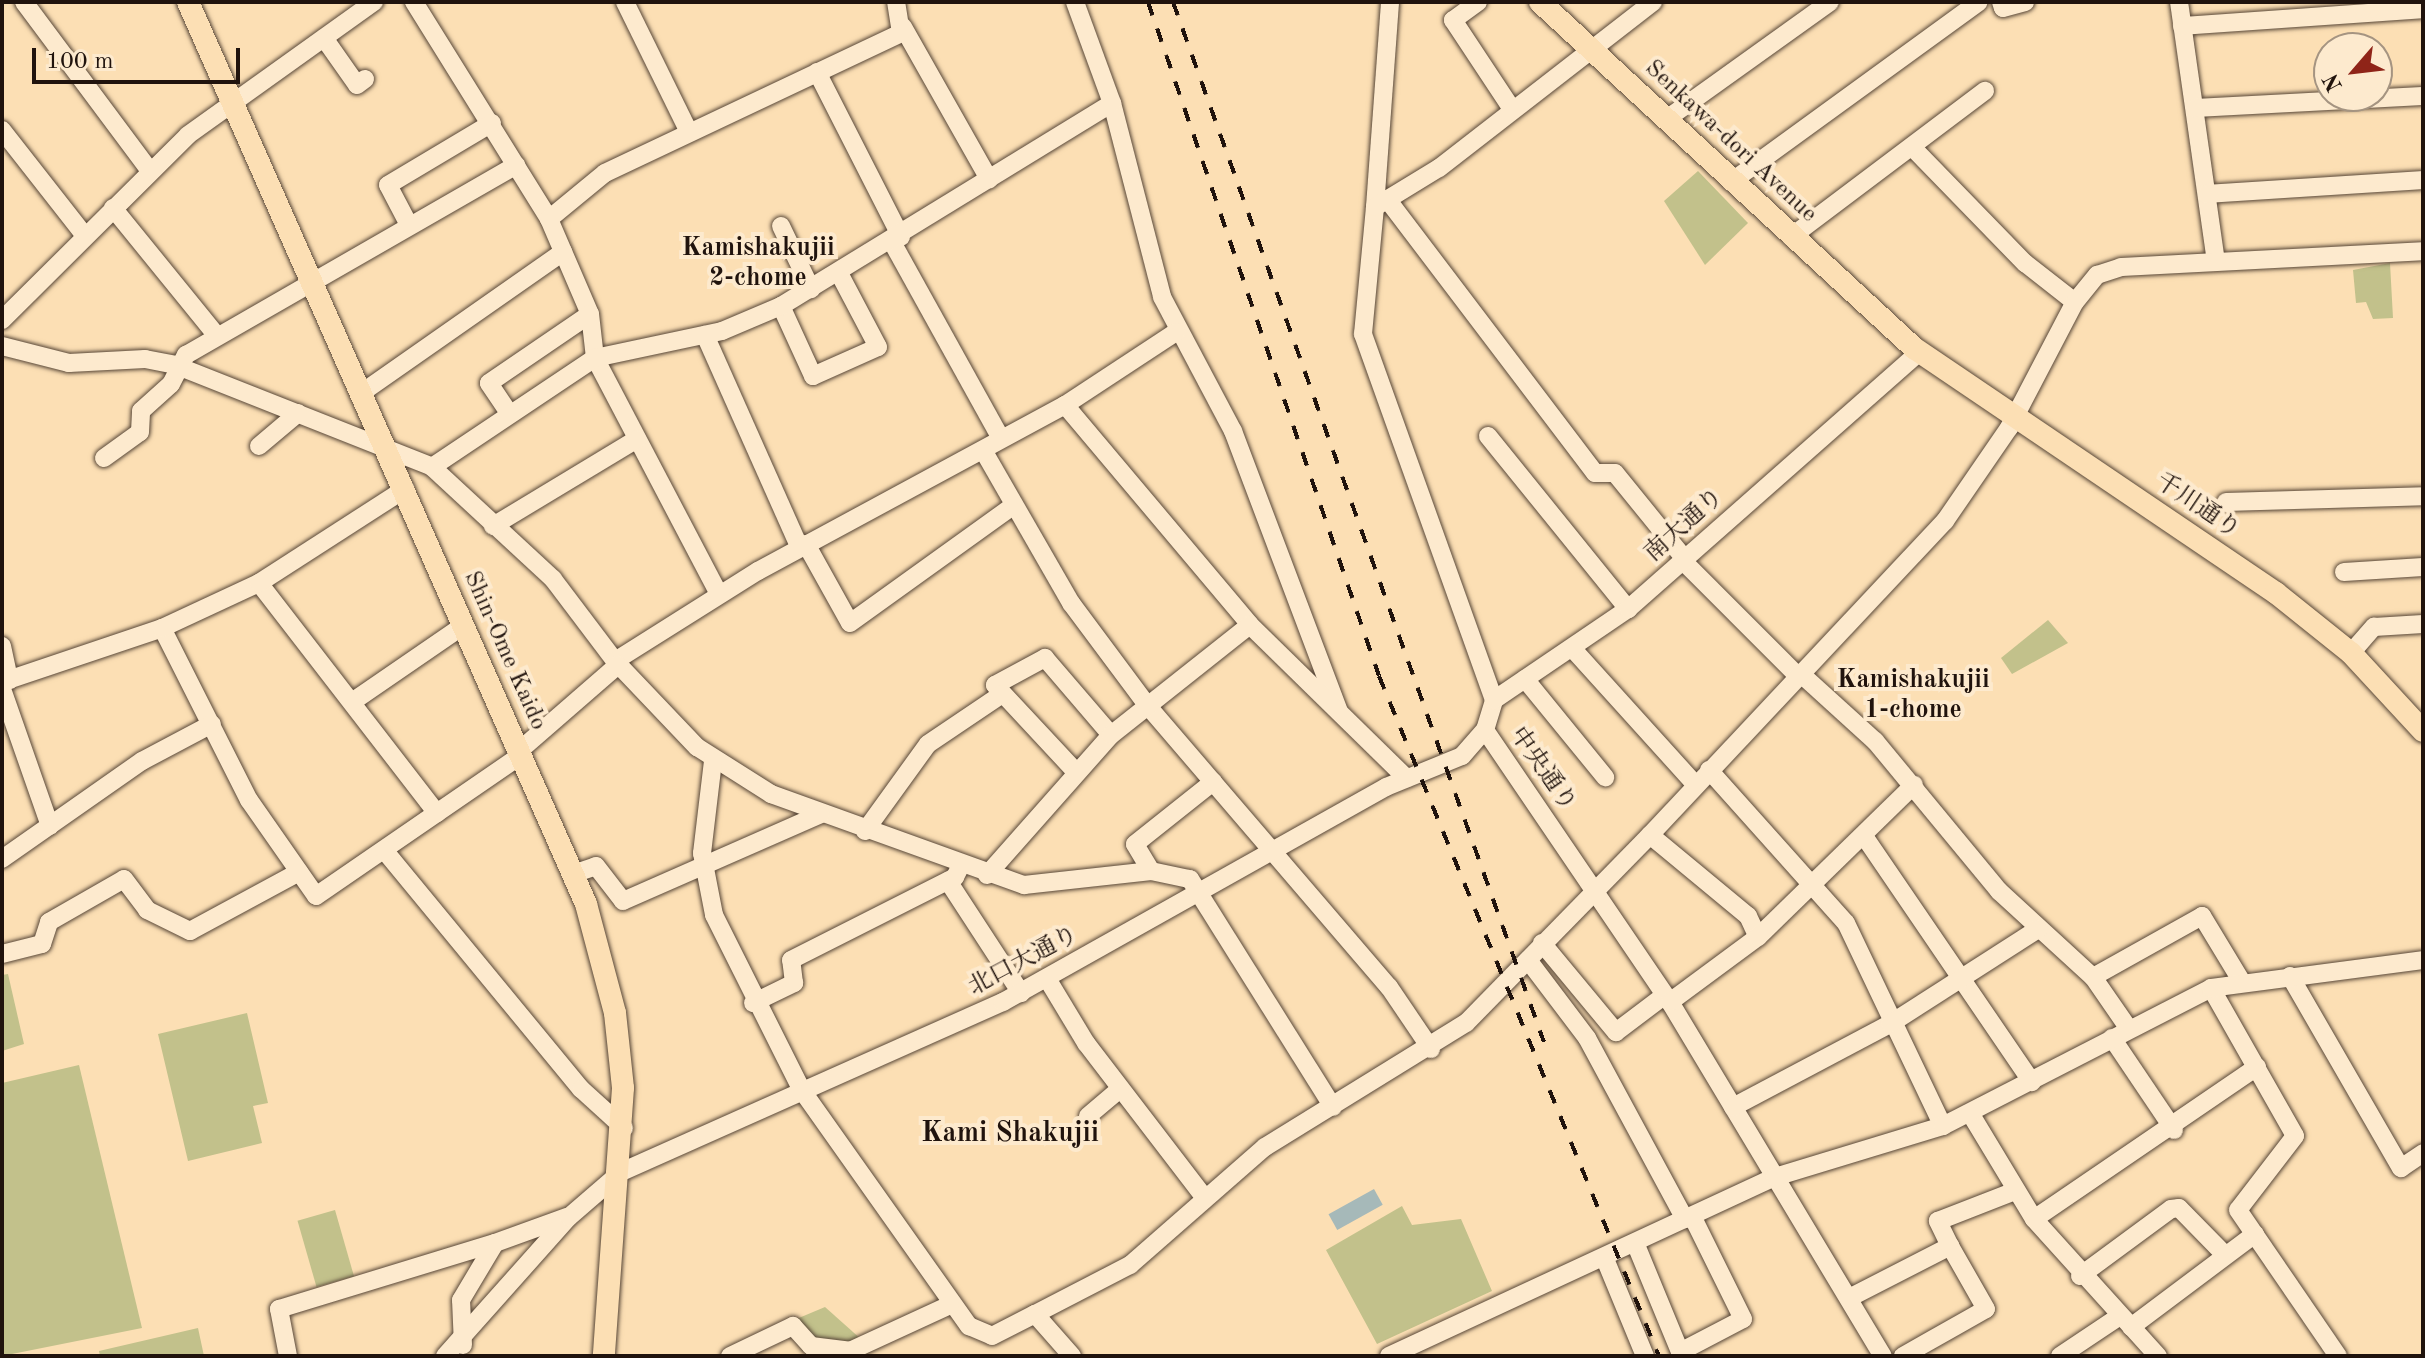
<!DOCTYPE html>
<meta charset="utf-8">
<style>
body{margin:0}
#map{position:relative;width:2425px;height:1358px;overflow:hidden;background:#fcdfb4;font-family:"Old Standard TT","Noto Serif JP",serif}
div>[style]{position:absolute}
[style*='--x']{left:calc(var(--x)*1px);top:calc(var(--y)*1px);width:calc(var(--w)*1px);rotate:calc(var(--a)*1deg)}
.green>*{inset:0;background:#c2c18b;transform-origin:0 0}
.water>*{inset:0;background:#a6b9b9;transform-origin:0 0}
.roads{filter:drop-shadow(0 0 2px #574637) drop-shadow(0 0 2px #574637)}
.minor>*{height:18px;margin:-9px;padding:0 9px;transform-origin:9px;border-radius:9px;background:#fdeace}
.major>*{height:22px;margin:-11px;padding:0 11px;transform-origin:11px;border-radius:11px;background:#fcdfb4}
.rail>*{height:4px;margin-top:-2px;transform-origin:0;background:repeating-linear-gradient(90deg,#20130d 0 14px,transparent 0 28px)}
span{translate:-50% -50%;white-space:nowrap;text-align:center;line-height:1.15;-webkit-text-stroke:8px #fdeace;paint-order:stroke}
.street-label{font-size:24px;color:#20130d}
.neighbourhood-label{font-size:26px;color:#20130d;font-weight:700}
.quarter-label{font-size:28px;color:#20130d;font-weight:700}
.frame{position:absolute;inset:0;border:4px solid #20130d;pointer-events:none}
.north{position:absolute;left:2313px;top:32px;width:80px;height:80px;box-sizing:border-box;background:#fdeace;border:2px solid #a59481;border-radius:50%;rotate:242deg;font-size:22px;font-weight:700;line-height:32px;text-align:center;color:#20130d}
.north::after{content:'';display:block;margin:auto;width:28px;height:36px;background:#8f2418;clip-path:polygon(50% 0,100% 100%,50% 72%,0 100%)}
.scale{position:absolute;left:32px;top:48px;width:208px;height:36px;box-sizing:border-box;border:4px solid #20130d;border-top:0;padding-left:10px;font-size:24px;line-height:28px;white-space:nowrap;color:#20130d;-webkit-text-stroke:6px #fdeace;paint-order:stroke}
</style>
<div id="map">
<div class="green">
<i style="clip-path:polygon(1698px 171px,1748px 223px,1705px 265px,1664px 201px)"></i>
<i style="clip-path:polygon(2390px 263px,2393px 318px,2373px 319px,2366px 302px,2356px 303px,2353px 270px)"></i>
<i style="clip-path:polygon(2048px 620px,2068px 643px,2012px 674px,2001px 658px)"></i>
<i style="clip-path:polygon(8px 974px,24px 1044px,2px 1051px,2px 975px)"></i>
<i style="clip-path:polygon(247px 1013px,268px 1103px,253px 1106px,262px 1143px,188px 1161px,158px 1034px)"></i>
<i style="clip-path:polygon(79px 1065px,142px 1328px,2px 1356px,2px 1083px)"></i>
<i style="clip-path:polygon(1402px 1206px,1412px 1225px,1461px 1219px,1492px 1291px,1377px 1344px,1326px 1250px)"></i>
<i style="left:335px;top:1210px;width:69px;height:39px;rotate:74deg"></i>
<i style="clip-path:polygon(825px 1307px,862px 1340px,822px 1345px,794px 1320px)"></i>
<i style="clip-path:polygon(198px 1328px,204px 1356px,100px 1356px,99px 1351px)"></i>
</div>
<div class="water">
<i style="left:1374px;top:1189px;width:18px;height:52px;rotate:61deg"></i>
</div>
<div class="roads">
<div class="minor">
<i style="--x:24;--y:2;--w:211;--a:53.3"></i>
<i style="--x:414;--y:2;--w:256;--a:58.1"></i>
<i style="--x:549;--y:219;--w:103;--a:66.7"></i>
<i style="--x:590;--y:314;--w:44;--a:83.5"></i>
<i style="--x:595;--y:358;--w:267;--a:62.3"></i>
<i style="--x:625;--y:2;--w:145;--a:63.8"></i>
<i style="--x:1075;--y:2;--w:108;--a:69.9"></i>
<i style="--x:1112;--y:103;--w:200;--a:75.5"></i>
<i style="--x:1162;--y:297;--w:152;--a:62.1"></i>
<i style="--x:1233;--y:431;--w:299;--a:69.3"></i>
<i style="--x:1478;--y:2;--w:31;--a:144"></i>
<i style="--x:1453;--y:20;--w:107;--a:56.5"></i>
<i style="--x:2001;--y:2;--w:6;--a:72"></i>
<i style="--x:2003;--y:8;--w:23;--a:-15"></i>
<i style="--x:2179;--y:2;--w:262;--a:81.9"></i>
<i style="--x:2182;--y:26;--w:242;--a:-4"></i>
<i style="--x:903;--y:27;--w:175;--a:60.5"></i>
<i style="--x:324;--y:38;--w:57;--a:54.9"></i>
<i style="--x:357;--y:85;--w:10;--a:-37"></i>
<i style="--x:817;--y:72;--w:185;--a:63"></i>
<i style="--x:2195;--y:108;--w:228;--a:-3"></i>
<i style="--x:1668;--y:118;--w:199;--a:-35.6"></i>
<i style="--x:2;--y:130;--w:135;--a:51.9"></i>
<i style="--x:1913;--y:148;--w:161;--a:45.8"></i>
<i style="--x:2025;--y:263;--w:63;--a:38"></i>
<i style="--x:1731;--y:182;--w:306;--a:-36"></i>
<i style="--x:2207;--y:194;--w:216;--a:-3.7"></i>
<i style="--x:1387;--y:199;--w:344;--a:52.8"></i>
<i style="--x:1595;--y:473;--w:20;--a:0"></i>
<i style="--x:1615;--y:473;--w:109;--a:50.9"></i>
<i style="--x:1375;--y:207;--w:206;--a:-85.8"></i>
<i style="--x:113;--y:208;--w:165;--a:50.9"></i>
<i style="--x:549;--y:219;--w:72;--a:-39.4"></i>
<i style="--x:605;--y:173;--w:327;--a:-25.3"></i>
<i style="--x:901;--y:33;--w:31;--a:-99"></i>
<i style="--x:409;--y:225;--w:45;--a:-117.7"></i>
<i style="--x:388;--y:185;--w:121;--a:-30.8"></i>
<i style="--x:781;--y:226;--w:70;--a:64.5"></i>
<i style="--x:1791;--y:237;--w:243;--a:-37"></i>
<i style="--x:892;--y:242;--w:225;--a:61"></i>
<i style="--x:781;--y:306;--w:77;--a:65.4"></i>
<i style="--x:813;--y:376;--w:71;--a:-24"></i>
<i style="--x:878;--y:347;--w:84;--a:-117.8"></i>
<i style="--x:2;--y:320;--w:262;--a:-44.8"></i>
<i style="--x:188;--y:135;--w:229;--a:-35.6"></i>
<i style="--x:705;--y:335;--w:233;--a:66"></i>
<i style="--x:2;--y:346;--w:69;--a:14.2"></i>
<i style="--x:69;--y:363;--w:76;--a:-3"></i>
<i style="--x:145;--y:359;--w:31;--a:11"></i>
<i style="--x:175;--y:365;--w:277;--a:21.6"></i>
<i style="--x:432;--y:467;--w:165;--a:42.8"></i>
<i style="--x:553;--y:579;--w:103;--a:52.9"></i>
<i style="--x:615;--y:661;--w:119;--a:46.4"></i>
<i style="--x:697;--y:747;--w:88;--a:32.4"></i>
<i style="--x:771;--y:794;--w:269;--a:19.8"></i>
<i style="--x:1024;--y:885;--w:128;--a:-6.3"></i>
<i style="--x:1151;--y:871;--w:40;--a:12"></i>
<i style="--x:1190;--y:879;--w:269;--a:57.9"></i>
<i style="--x:360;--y:394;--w:248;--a:-35"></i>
<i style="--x:1065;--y:405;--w:287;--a:49.9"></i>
<i style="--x:1250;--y:625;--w:219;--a:44.4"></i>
<i style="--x:509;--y:413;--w:36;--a:-124"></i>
<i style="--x:489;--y:383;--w:122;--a:-34.3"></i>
<i style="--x:1488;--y:436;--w:223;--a:51"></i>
<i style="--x:259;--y:446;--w:51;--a:-40.2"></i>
<i style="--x:983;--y:450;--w:177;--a:60.1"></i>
<i style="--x:1071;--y:603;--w:127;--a:53.3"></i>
<i style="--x:1147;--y:705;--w:372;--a:49.4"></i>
<i style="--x:1389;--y:987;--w:75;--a:55.9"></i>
<i style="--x:104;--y:458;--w:44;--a:-35.8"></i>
<i style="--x:140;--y:432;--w:21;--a:-87"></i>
<i style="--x:141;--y:411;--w:40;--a:-42"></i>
<i style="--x:171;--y:384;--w:33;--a:-63"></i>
<i style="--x:186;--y:355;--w:381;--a:-29.9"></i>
<i style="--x:432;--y:467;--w:196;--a:-33.8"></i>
<i style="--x:595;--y:358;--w:130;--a:-12"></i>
<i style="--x:722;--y:331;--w:64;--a:-23"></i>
<i style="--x:781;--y:306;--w:388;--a:-31.5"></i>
<i style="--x:2226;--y:502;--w:197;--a:-1.7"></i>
<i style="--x:493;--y:526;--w:168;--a:-31.1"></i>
<i style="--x:806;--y:544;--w:90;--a:60.9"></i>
<i style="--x:850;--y:623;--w:197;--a:-35.7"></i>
<i style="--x:1682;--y:560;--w:165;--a:45"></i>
<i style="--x:2344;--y:572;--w:79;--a:-3.6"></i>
<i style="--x:259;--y:583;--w:291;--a:52.3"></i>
<i style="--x:162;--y:628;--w:193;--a:63.2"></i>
<i style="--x:249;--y:800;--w:117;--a:55.1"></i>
<i style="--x:316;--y:896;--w:249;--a:-34.5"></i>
<i style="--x:2;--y:646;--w:35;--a:78"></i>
<i style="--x:1572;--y:648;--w:185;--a:47.9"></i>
<i style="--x:2351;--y:653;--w:35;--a:-49"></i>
<i style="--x:2374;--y:627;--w:49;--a:-3.5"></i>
<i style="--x:615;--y:661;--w:169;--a:-32.2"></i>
<i style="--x:758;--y:571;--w:349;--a:-28.4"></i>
<i style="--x:1065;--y:405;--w:133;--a:-33.3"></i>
<i style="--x:1801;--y:674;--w:100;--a:42.2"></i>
<i style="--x:1875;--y:741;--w:195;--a:50.4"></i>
<i style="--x:1999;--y:891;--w:127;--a:42.5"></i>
<i style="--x:2093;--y:977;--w:63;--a:55.3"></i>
<i style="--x:1525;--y:679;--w:127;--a:50.8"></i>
<i style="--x:2;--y:682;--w:169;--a:-18.6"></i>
<i style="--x:162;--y:628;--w:107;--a:-24.9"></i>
<i style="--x:259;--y:583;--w:174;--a:-32.8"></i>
<i style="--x:2;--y:689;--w:145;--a:70.7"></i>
<i style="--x:1494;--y:700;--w:389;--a:-109.7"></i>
<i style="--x:1363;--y:334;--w:128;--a:-84.6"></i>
<i style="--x:1375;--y:207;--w:75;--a:-31.4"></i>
<i style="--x:1439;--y:168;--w:271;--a:-37.8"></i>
<i style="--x:352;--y:702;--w:136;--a:-34.5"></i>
<i style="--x:1485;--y:730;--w:329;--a:55.8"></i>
<i style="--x:1670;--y:1002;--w:413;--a:59"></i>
<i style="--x:519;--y:751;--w:131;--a:-41"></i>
<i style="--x:713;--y:761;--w:93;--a:96.8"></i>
<i style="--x:702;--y:853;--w:63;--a:79"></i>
<i style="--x:714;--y:915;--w:195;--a:63.4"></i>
<i style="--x:801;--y:1089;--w:291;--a:54.7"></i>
<i style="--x:969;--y:1326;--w:25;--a:23"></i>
<i style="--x:992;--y:1336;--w:48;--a:-27.1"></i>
<i style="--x:1709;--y:770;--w:205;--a:48.2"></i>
<i style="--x:1846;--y:923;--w:225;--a:64.5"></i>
<i style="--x:1076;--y:772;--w:119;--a:-133"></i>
<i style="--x:995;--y:685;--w:57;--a:-28.4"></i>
<i style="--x:1045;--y:658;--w:101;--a:49.4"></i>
<i style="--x:865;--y:831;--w:107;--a:-54.1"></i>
<i style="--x:928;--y:744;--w:89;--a:-34"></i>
<i style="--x:1650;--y:835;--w:127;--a:39.6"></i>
<i style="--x:1748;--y:916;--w:23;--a:65"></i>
<i style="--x:1864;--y:836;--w:298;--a:55.7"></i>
<i style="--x:384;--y:850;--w:310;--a:50.5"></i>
<i style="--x:581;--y:1089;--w:58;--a:42.2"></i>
<i style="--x:2;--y:859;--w:171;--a:-35"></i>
<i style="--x:142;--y:761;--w:79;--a:-27.9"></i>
<i style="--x:1151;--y:871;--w:31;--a:-121"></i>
<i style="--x:1135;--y:844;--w:100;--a:-38.5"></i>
<i style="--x:573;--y:874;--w:24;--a:-19"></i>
<i style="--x:596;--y:866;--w:44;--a:52.4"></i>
<i style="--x:623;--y:901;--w:216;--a:-23.7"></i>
<i style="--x:987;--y:875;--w:187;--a:-48.5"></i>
<i style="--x:1111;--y:735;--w:177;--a:-38.4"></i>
<i style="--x:948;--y:881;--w:134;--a:56.9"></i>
<i style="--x:1542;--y:943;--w:116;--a:50.3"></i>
<i style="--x:1616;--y:1032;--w:61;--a:-37.1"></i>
<i style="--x:2;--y:954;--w:41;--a:-14"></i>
<i style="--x:42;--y:944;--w:23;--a:-72"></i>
<i style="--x:49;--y:922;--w:86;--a:-29.8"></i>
<i style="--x:124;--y:879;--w:39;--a:53"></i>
<i style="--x:147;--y:910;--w:48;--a:26"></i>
<i style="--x:190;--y:931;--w:124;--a:-28.4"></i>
<i style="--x:1528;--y:960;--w:98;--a:52.9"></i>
<i style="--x:1587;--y:1038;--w:206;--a:61.6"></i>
<i style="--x:2290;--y:976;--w:222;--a:60"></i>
<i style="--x:2401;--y:1168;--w:27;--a:-34"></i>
<i style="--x:2093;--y:977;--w:125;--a:-29.2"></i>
<i style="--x:2202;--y:916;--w:77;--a:58.8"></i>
<i style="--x:1048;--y:980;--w:74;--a:58.9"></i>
<i style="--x:1086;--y:1043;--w:194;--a:52.5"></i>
<i style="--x:2211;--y:988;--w:170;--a:60.4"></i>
<i style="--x:2295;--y:1136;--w:93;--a:127.6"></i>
<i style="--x:2238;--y:1210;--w:177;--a:55.6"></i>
<i style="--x:1670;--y:1002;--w:109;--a:-36.5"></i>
<i style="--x:1758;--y:937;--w:218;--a:-44.3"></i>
<i style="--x:753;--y:1003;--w:46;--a:-26"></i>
<i style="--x:794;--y:983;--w:23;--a:-97"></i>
<i style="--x:791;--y:960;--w:184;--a:-26.8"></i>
<i style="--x:955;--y:877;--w:11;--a:-63"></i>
<i style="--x:2112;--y:1038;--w:111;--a:56"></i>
<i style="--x:1733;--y:1107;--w:178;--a:-27.9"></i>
<i style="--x:1890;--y:1024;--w:176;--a:-32.7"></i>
<i style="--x:1970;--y:1113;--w:124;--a:58.9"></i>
<i style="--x:2034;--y:1219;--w:185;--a:47.9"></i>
<i style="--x:1088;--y:1116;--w:42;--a:-40.2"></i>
<i style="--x:2034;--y:1219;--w:270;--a:-34.3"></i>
<i style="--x:1636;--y:1245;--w:116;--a:67.6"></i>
<i style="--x:1680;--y:1352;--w:71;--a:-27.6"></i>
<i style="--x:1743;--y:1319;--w:115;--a:-116.3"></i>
<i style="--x:1605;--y:1259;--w:105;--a:67.6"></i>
<i style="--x:2080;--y:1276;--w:113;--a:-36.4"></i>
<i style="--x:2171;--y:1209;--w:8;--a:-7"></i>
<i style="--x:2179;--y:1208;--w:66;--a:45.6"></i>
<i style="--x:1849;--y:1298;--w:114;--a:-27.2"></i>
<i style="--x:1950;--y:1246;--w:28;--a:-116"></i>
<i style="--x:1938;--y:1221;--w:83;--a:-21.3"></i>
<i style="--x:2131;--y:1327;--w:155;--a:-36.9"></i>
<i style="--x:463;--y:1345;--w:45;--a:-92.5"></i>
<i style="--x:461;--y:1300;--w:66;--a:-59.2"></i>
<i style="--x:495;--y:1243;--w:77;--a:-19.9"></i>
<i style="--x:288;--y:1356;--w:48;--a:-100.8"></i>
<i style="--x:279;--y:1309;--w:226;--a:-17"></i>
<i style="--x:445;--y:1356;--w:186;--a:-48.3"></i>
<i style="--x:569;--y:1217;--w:69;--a:-40.9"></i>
<i style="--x:621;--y:1172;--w:418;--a:-24"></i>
<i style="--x:1003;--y:1002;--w:439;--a:-29.3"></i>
<i style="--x:1386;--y:787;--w:82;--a:-22.2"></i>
<i style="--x:1462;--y:756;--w:35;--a:-49"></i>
<i style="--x:1485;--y:730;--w:31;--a:-73"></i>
<i style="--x:1494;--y:700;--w:162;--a:-34.2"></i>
<i style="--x:1628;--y:609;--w:389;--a:-41.4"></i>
<i style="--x:730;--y:1356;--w:70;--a:-25.5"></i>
<i style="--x:793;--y:1326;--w:27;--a:48"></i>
<i style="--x:811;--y:1346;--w:39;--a:7"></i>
<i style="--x:850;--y:1351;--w:110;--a:-24.7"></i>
<i style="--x:1072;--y:1356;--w:56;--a:-131.4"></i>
<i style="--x:1035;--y:1314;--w:107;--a:-27.3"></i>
<i style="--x:1130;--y:1265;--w:179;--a:-41.2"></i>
<i style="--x:1265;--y:1147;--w:236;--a:-31.7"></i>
<i style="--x:1466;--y:1023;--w:263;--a:-45.6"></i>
<i style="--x:1650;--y:835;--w:431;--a:-46.8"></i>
<i style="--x:1945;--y:521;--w:113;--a:-55.5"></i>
<i style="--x:2009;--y:428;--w:142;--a:-62.4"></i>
<i style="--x:2075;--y:302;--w:35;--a:-51"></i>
<i style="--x:2097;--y:275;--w:25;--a:-18"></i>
<i style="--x:2121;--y:267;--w:302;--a:-3"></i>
<i style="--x:1389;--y:1356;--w:425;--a:-24.9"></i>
<i style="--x:1775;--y:1177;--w:176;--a:-16.9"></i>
<i style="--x:1943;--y:1126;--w:301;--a:-27.2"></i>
<i style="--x:2211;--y:988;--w:214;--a:-7.5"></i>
<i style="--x:1903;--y:1356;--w:95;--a:-29.5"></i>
<i style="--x:1986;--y:1309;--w:73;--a:-119.7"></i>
<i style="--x:2060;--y:1356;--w:72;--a:-33.7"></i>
</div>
<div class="major">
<i style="--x:188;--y:2;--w:986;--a:66.19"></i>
<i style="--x:586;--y:904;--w:113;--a:75.1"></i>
<i style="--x:615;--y:1013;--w:75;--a:83.9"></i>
<i style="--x:623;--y:1088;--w:269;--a:94.1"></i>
<i style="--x:1540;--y:2;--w:510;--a:42.77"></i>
<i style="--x:1914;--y:348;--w:437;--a:34.1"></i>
<i style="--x:2276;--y:593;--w:96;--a:38.7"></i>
<i style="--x:2351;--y:653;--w:106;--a:47.3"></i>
</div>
</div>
<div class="rail">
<i style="--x:1148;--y:2;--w:712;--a:71.08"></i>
<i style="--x:1379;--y:676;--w:735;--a:67.62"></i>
<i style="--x:1173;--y:2;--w:1104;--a:70.37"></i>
</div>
<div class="street-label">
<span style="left:1730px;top:142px;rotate:43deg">Senkawa-dori Avenue</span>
<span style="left:2197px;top:507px;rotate:34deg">千川通り</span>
<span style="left:1685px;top:526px;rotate:-42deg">南大通り</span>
<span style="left:504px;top:651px;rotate:66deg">Shin-Ome Kaido</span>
<span style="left:1542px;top:770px;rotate:55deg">中央通り</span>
<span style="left:1024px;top:962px;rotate:-28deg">北口大通り</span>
</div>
<div class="neighbourhood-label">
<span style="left:758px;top:264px">Kamishakujii<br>2-chome</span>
<span style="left:1913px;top:696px">Kamishakujii<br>1-chome</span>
</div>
<div class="quarter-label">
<span style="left:1010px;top:1134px">Kami Shakujii</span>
</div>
<div class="frame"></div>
<div class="north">N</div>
<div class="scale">100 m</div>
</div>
